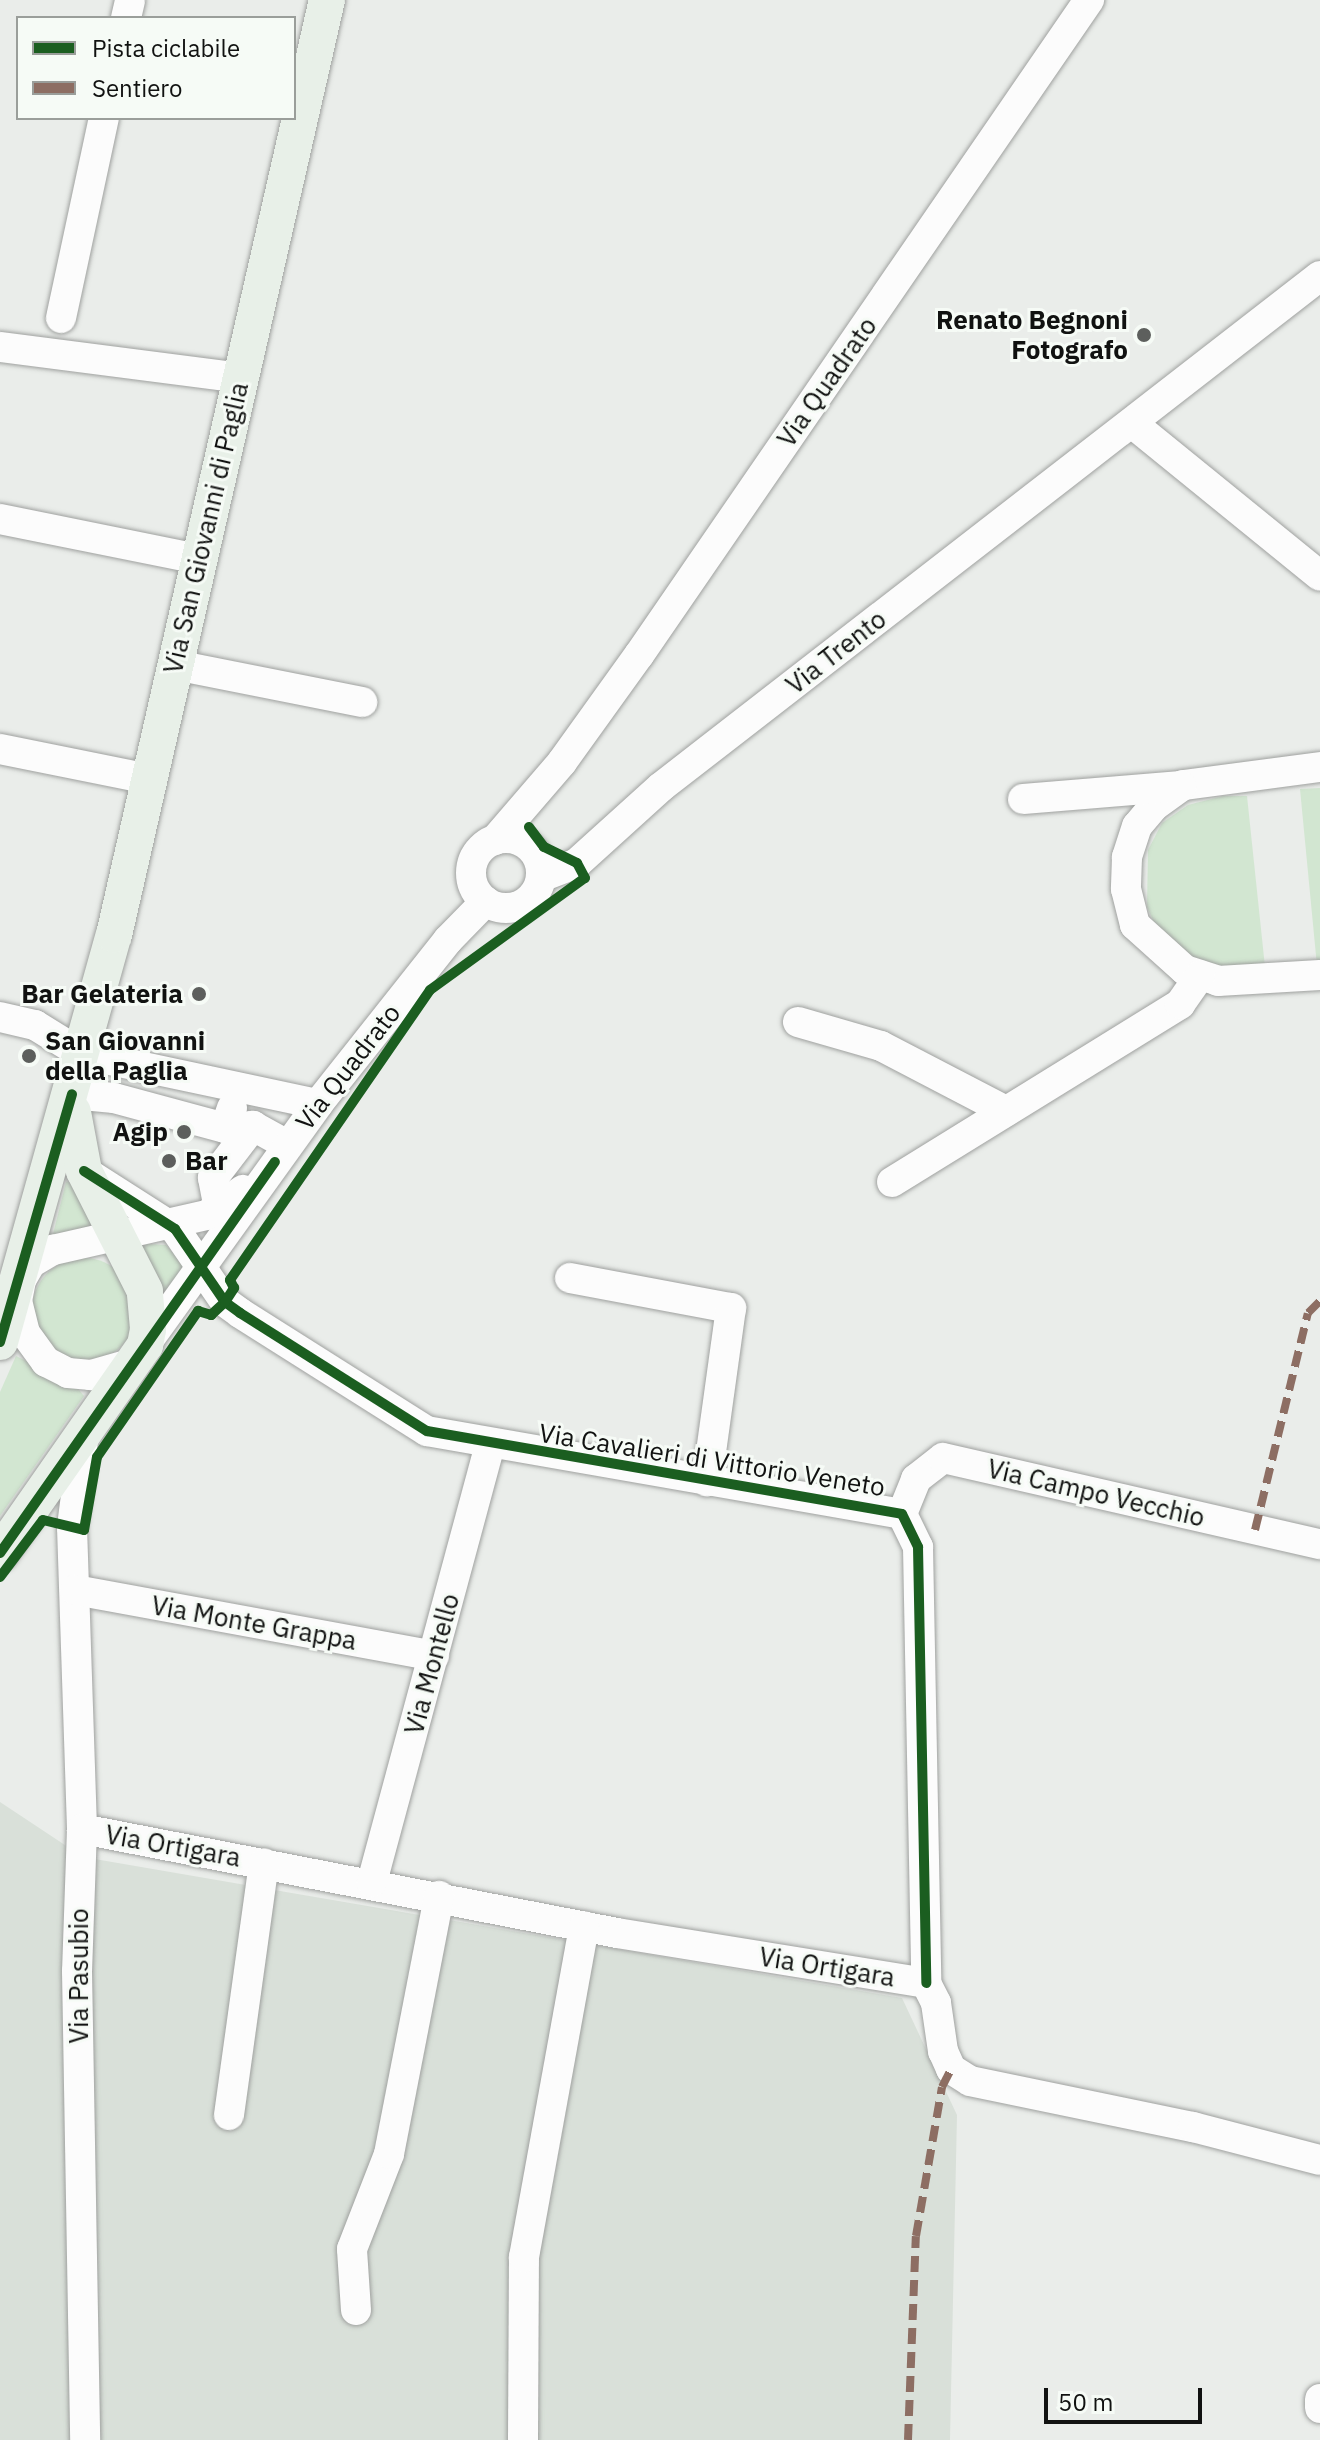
<!DOCTYPE html>
<style>
body{margin:0}
#map{position:relative;width:1320px;height:2440px;overflow:hidden;background:#eaedea;font-family:"IBM Plex Sans",sans-serif}
div>[style]{position:absolute}
[style*='--x']{left:calc(var(--x)*1px);top:calc(var(--y)*1px);width:calc(var(--w)*1px);rotate:calc(var(--a)*1deg)}
.built>*{inset:0;background:#d9e0d9}
.green>*{inset:0;background:#d2e6d1}
.round{border-radius:50%}
.roads{filter:drop-shadow(0 0 2px #9fa19f) drop-shadow(0 0 2px #9fa19f)}
.minor>*{height:30px;margin:-15px;padding:0 15px;transform-origin:15px;border-radius:15px;background:#fcfcfc}
.minor>.ring{margin:-15px;padding:0;box-sizing:content-box;background:none;border:30px solid #fcfcfc;border-radius:50%}
.major>*{height:36px;margin:-18px;padding:0 18px;transform-origin:18px;border-radius:18px;background:#e8f0e8}
.quiet>*{height:8px;margin-top:-4px;transform-origin:0;background:repeating-linear-gradient(90deg,#8d6e63 0 16px,transparent 0 24px)}
.cycleway>*{height:10px;margin:-5px;padding:0 5px;transform-origin:5px;border-radius:5px;background:#1b5e20}
.dots>*{width:22px;height:22px;translate:-50% -50%;box-sizing:border-box;border:4px solid #f6fbf6;border-radius:50%}
span{translate:-50% -50%;white-space:nowrap;text-align:center;line-height:1.15;-webkit-text-stroke:6px #f6fbf6;paint-order:stroke}
.poi-label{font-size:26px;color:#111211;font-weight:700}
.right{translate:-100% -50%;text-align:right}
.left{translate:0 -50%;text-align:left}
.street-label{font-size:26px;color:#111211}
.legend{position:absolute;left:16px;top:16px;width:280px;height:104px;box-sizing:border-box;background:#f6fbf6;border:2px solid #9a9e9a;margin:0;padding:10px 14px;list-style:none;font-size:24px;color:#111211}
.legend li{display:flex;align-items:center;gap:16px;height:40px}
.legend b{width:40px;border:2px solid #9a9e9a}
.scale{position:absolute;left:1044px;top:2388px;width:158px;height:36px;box-sizing:border-box;border:4px solid #111211;border-top:0;padding-left:10px;font-size:24px;line-height:28px;white-space:nowrap;color:#111211;-webkit-text-stroke:6px #f6fbf6;paint-order:stroke}
</style>
<div id="map">
<div class="built">
<i style="clip-path:polygon(0 1802px,83px 1857px,902px 1998px,957px 2115px,950px 2440px,0 2440px)"></i>
</div>
<div class="green">
<i style="clip-path:polygon(1320px 788px,1320px 966px,1317px 966px,1300px 789px)"></i>
<i style="clip-path:polygon(1223px 796px,1247px 796px,1265px 967px,1218px 969px,1195px 963px,1157px 929px,1147px 907px,1148px 850px,1162px 823px,1188px 805px)"></i>
<i style="clip-path:polygon(72px 1180px,98px 1230px,51px 1242px,66px 1182px)"></i>
<i style="clip-path:polygon(134px 1243px,166px 1245px,190px 1272px,159px 1318px)"></i>
<i class="round" style="left:32px;top:1258px;width:104px;height:104px"></i>
<i style="clip-path:polygon(16px 1356px,75px 1385px,84px 1396px,0 1516px,0 1392px)"></i>
</div>
<div class="roads">
<div class="minor">
<i style="--x:126;--y:18;--w:18;--a:-77"></i>
<i style="--x:61;--y:318;--w:205;--a:-77.9"></i>
<i style="--x:0;--y:347;--w:243;--a:7.3"></i>
<i style="--x:1132;--y:423;--w:242;--a:39.1"></i>
<i style="--x:0;--y:519;--w:203;--a:11.4"></i>
<i style="--x:175;--y:665;--w:191;--a:11.2"></i>
<i style="--x:0;--y:749;--w:152;--a:11.4"></i>
<i style="--x:1320;--y:767;--w:138;--a:172.5"></i>
<i style="--x:1183;--y:785;--w:36;--a:144"></i>
<i style="--x:1154;--y:806;--w:26;--a:130"></i>
<i style="--x:1137;--y:826;--w:33;--a:108"></i>
<i style="--x:1127;--y:857;--w:32;--a:92"></i>
<i style="--x:1126;--y:889;--w:37;--a:76"></i>
<i style="--x:1135;--y:925;--w:67;--a:42"></i>
<i style="--x:1185;--y:970;--w:35;--a:18"></i>
<i style="--x:1218;--y:981;--w:102;--a:-3.4"></i>
<i style="--x:1023;--y:799;--w:159;--a:-4.7"></i>
<i class="ring" style="left:471px;top:838px;width:40px;height:40px"></i>
<i style="--x:495;--y:840;--w:103;--a:-49.3"></i>
<i style="--x:562;--y:762;--w:132;--a:-54.3"></i>
<i style="--x:639;--y:655;--w:795;--a:-55.51"></i>
<i style="--x:541;--y:877;--w:39;--a:-21"></i>
<i style="--x:577;--y:863;--w:113;--a:-42.1"></i>
<i style="--x:661;--y:787;--w:834;--a:-37.79"></i>
<i style="--x:0;--y:1017;--w:36;--a:13"></i>
<i style="--x:35;--y:1025;--w:55;--a:31.7"></i>
<i style="--x:82;--y:1054;--w:241;--a:12"></i>
<i style="--x:798;--y:1022;--w:86;--a:16.1"></i>
<i style="--x:881;--y:1046;--w:141;--a:27.5"></i>
<i style="--x:72;--y:1094;--w:42;--a:5.4"></i>
<i style="--x:114;--y:1098;--w:115;--a:15.1"></i>
<i style="--x:232;--y:1108;--w:21;--a:109"></i>
<i style="--x:225;--y:1128;--w:28;--a:-4"></i>
<i style="--x:253;--y:1126;--w:39;--a:29"></i>
<i style="--x:84;--y:1171;--w:108;--a:32.5"></i>
<i style="--x:175;--y:1229;--w:88;--a:55.6"></i>
<i style="--x:225;--y:1302;--w:19;--a:36"></i>
<i style="--x:240;--y:1313;--w:221;--a:32.3"></i>
<i style="--x:427;--y:1431;--w:482;--a:9.9"></i>
<i style="--x:902;--y:1514;--w:37;--a:64"></i>
<i style="--x:918;--y:1547;--w:436;--a:88.9"></i>
<i style="--x:892;--y:1182;--w:339;--a:-31.7"></i>
<i style="--x:1180;--y:1004;--w:35;--a:-55"></i>
<i style="--x:219;--y:1209;--w:32;--a:-101"></i>
<i style="--x:213;--y:1178;--w:66;--a:-52.4"></i>
<i style="--x:570;--y:1278;--w:164;--a:10.6"></i>
<i style="--x:731;--y:1308;--w:175;--a:97.9"></i>
<i style="--x:145;--y:1345;--w:297;--a:-54.3"></i>
<i style="--x:318;--y:1104;--w:209;--a:-51.6"></i>
<i style="--x:448;--y:940;--w:54;--a:-45.7"></i>
<i style="--x:130;--y:1364;--w:41;--a:164.2"></i>
<i style="--x:91;--y:1375;--w:23;--a:-175"></i>
<i style="--x:68;--y:1373;--w:25;--a:-153"></i>
<i style="--x:46;--y:1362;--w:36;--a:-126"></i>
<i style="--x:25;--y:1333;--w:33;--a:-104"></i>
<i style="--x:17;--y:1301;--w:21;--a:-79"></i>
<i style="--x:21;--y:1280;--w:20;--a:-60"></i>
<i style="--x:31;--y:1263;--w:26;--a:-31"></i>
<i style="--x:53;--y:1250;--w:158;--a:-12.8"></i>
<i style="--x:207;--y:1215;--w:44;--a:-34.8"></i>
<i style="--x:84;--y:1433;--w:95;--a:97.3"></i>
<i style="--x:72;--y:1527;--w:302;--a:88.1"></i>
<i style="--x:82;--y:1829;--w:142;--a:92"></i>
<i style="--x:77;--y:1971;--w:469;--a:89"></i>
<i style="--x:902;--y:1514;--w:38;--a:-68"></i>
<i style="--x:916;--y:1479;--w:34;--a:-38"></i>
<i style="--x:943;--y:1458;--w:387;--a:12.9"></i>
<i style="--x:75;--y:1590;--w:365;--a:10.4"></i>
<i style="--x:82;--y:1829;--w:545;--a:11"></i>
<i style="--x:617;--y:1933;--w:313;--a:9.2"></i>
<i style="--x:926;--y:1983;--w:22;--a:63"></i>
<i style="--x:936;--y:2003;--w:49;--a:81.7"></i>
<i style="--x:943;--y:2051;--w:20;--a:66"></i>
<i style="--x:951;--y:2069;--w:22;--a:32"></i>
<i style="--x:970;--y:2081;--w:228;--a:11.7"></i>
<i style="--x:1193;--y:2127;--w:131;--a:14.6"></i>
<i style="--x:372;--y:1882;--w:452;--a:-74.9"></i>
<i style="--x:229;--y:2115;--w:254;--a:-82.1"></i>
<i style="--x:356;--y:2310;--w:61;--a:-93.8"></i>
<i style="--x:352;--y:2249;--w:102;--a:-68.7"></i>
<i style="--x:389;--y:2154;--w:263;--a:-79"></i>
<i style="--x:1320;--y:2399;--w:9;--a:90"></i>
<i style="--x:523;--y:2440;--w:183;--a:-89.7"></i>
<i style="--x:524;--y:2257;--w:336;--a:-79.7"></i>
</div>
<div class="major">
<i style="--x:0;--y:1342;--w:423;--a:-74.4"></i>
<i style="--x:114;--y:935;--w:959;--a:-77.17"></i>
<i style="--x:0;--y:1553;--w:254;--a:-55.1"></i>
<i style="--x:145;--y:1345;--w:16;--a:-79"></i>
<i style="--x:148;--y:1329;--w:38;--a:-95"></i>
<i style="--x:145;--y:1291;--w:135;--a:-116.9"></i>
<i style="--x:84;--y:1171;--w:60;--a:-100.6"></i>
</div>
</div>
<div class="quiet">
<i style="--x:1255;--y:1530;--w:223;--a:-76.3"></i>
<i style="--x:1308;--y:1313;--w:17;--a:-45"></i>
<i style="--x:908;--y:2440;--w:204;--a:-87.8"></i>
<i style="--x:916;--y:2236;--w:151;--a:-80.1"></i>
<i style="--x:942;--y:2087;--w:20;--a:-63"></i>
</div>
<div class="cycleway">
<i style="--x:84;--y:1171;--w:108;--a:32.5"></i>
<i style="--x:175;--y:1229;--w:88;--a:55.6"></i>
<i style="--x:225;--y:1302;--w:19;--a:36"></i>
<i style="--x:240;--y:1313;--w:221;--a:32.3"></i>
<i style="--x:427;--y:1431;--w:482;--a:9.9"></i>
<i style="--x:902;--y:1514;--w:37;--a:64"></i>
<i style="--x:918;--y:1547;--w:436;--a:88.9"></i>
<i style="--x:0;--y:1342;--w:258;--a:-73.8"></i>
<i style="--x:0;--y:1553;--w:478;--a:-54.9"></i>
<i style="--x:0;--y:1577;--w:71;--a:-53"></i>
<i style="--x:43;--y:1520;--w:42;--a:13.7"></i>
<i style="--x:84;--y:1530;--w:74;--a:-79.9"></i>
<i style="--x:97;--y:1457;--w:178;--a:-55.3"></i>
<i style="--x:198;--y:1311;--w:14;--a:17"></i>
<i style="--x:211;--y:1315;--w:19;--a:-43"></i>
<i style="--x:225;--y:1302;--w:17;--a:-57"></i>
<i style="--x:234;--y:1288;--w:9;--a:-117"></i>
<i style="--x:230;--y:1280;--w:352;--a:-55.4"></i>
<i style="--x:430;--y:990;--w:191;--a:-35.9"></i>
<i style="--x:585;--y:878;--w:17;--a:-118"></i>
<i style="--x:577;--y:863;--w:37;--a:-154"></i>
<i style="--x:544;--y:847;--w:25;--a:-127"></i>
</div>
<div class="dots">
<i style="left:1144px;top:335px;background:#5d5f5d"></i>
<i style="left:199px;top:994px;background:#5d5f5d"></i>
<i style="left:29px;top:1056px;background:#5d5f5d"></i>
<i style="left:184px;top:1132px;background:#5d5f5d"></i>
<i style="left:169px;top:1161px;background:#5d5f5d"></i>
</div>
<div class="poi-label">
<span class="right" style="left:1128px;top:335px">Renato Begnoni<br>Fotografo</span>
<span class="right" style="left:183px;top:994px">Bar Gelateria</span>
<span class="left" style="left:45px;top:1056px">San Giovanni<br>della Paglia</span>
<span class="right" style="left:168px;top:1132px">Agip</span>
<span class="left" style="left:185px;top:1161px">Bar</span>
</div>
<div class="street-label">
<span style="left:827px;top:382px;rotate:-55deg">Via Quadrato</span>
<span style="left:206px;top:528px;rotate:-77deg">Via San Giovanni di Paglia</span>
<span style="left:836px;top:652px;rotate:-38deg">Via Trento</span>
<span style="left:348px;top:1067px;rotate:-52deg">Via Quadrato</span>
<span style="left:712px;top:1460px;rotate:9deg">Via Cavalieri di Vittorio Veneto</span>
<span style="left:1096px;top:1493px;rotate:13deg">Via Campo Vecchio</span>
<span style="left:254px;top:1623px;rotate:10deg">Via Monte Grappa</span>
<span style="left:432px;top:1664px;rotate:-75deg">Via Montello</span>
<span style="left:173px;top:1846px;rotate:10deg">Via Ortigara</span>
<span style="left:827px;top:1967px;rotate:9deg">Via Ortigara</span>
<span style="left:79px;top:1976px;rotate:-90deg">Via Pasubio</span>
</div>
<ul class="legend">
<li><b style="height:10px;background:#1b5e20"></b>Pista ciclabile</li>
<li><b style="height:10px;background:#8d6e63"></b>Sentiero</li>
</ul>
<div class="scale">50 m</div>
</div>
